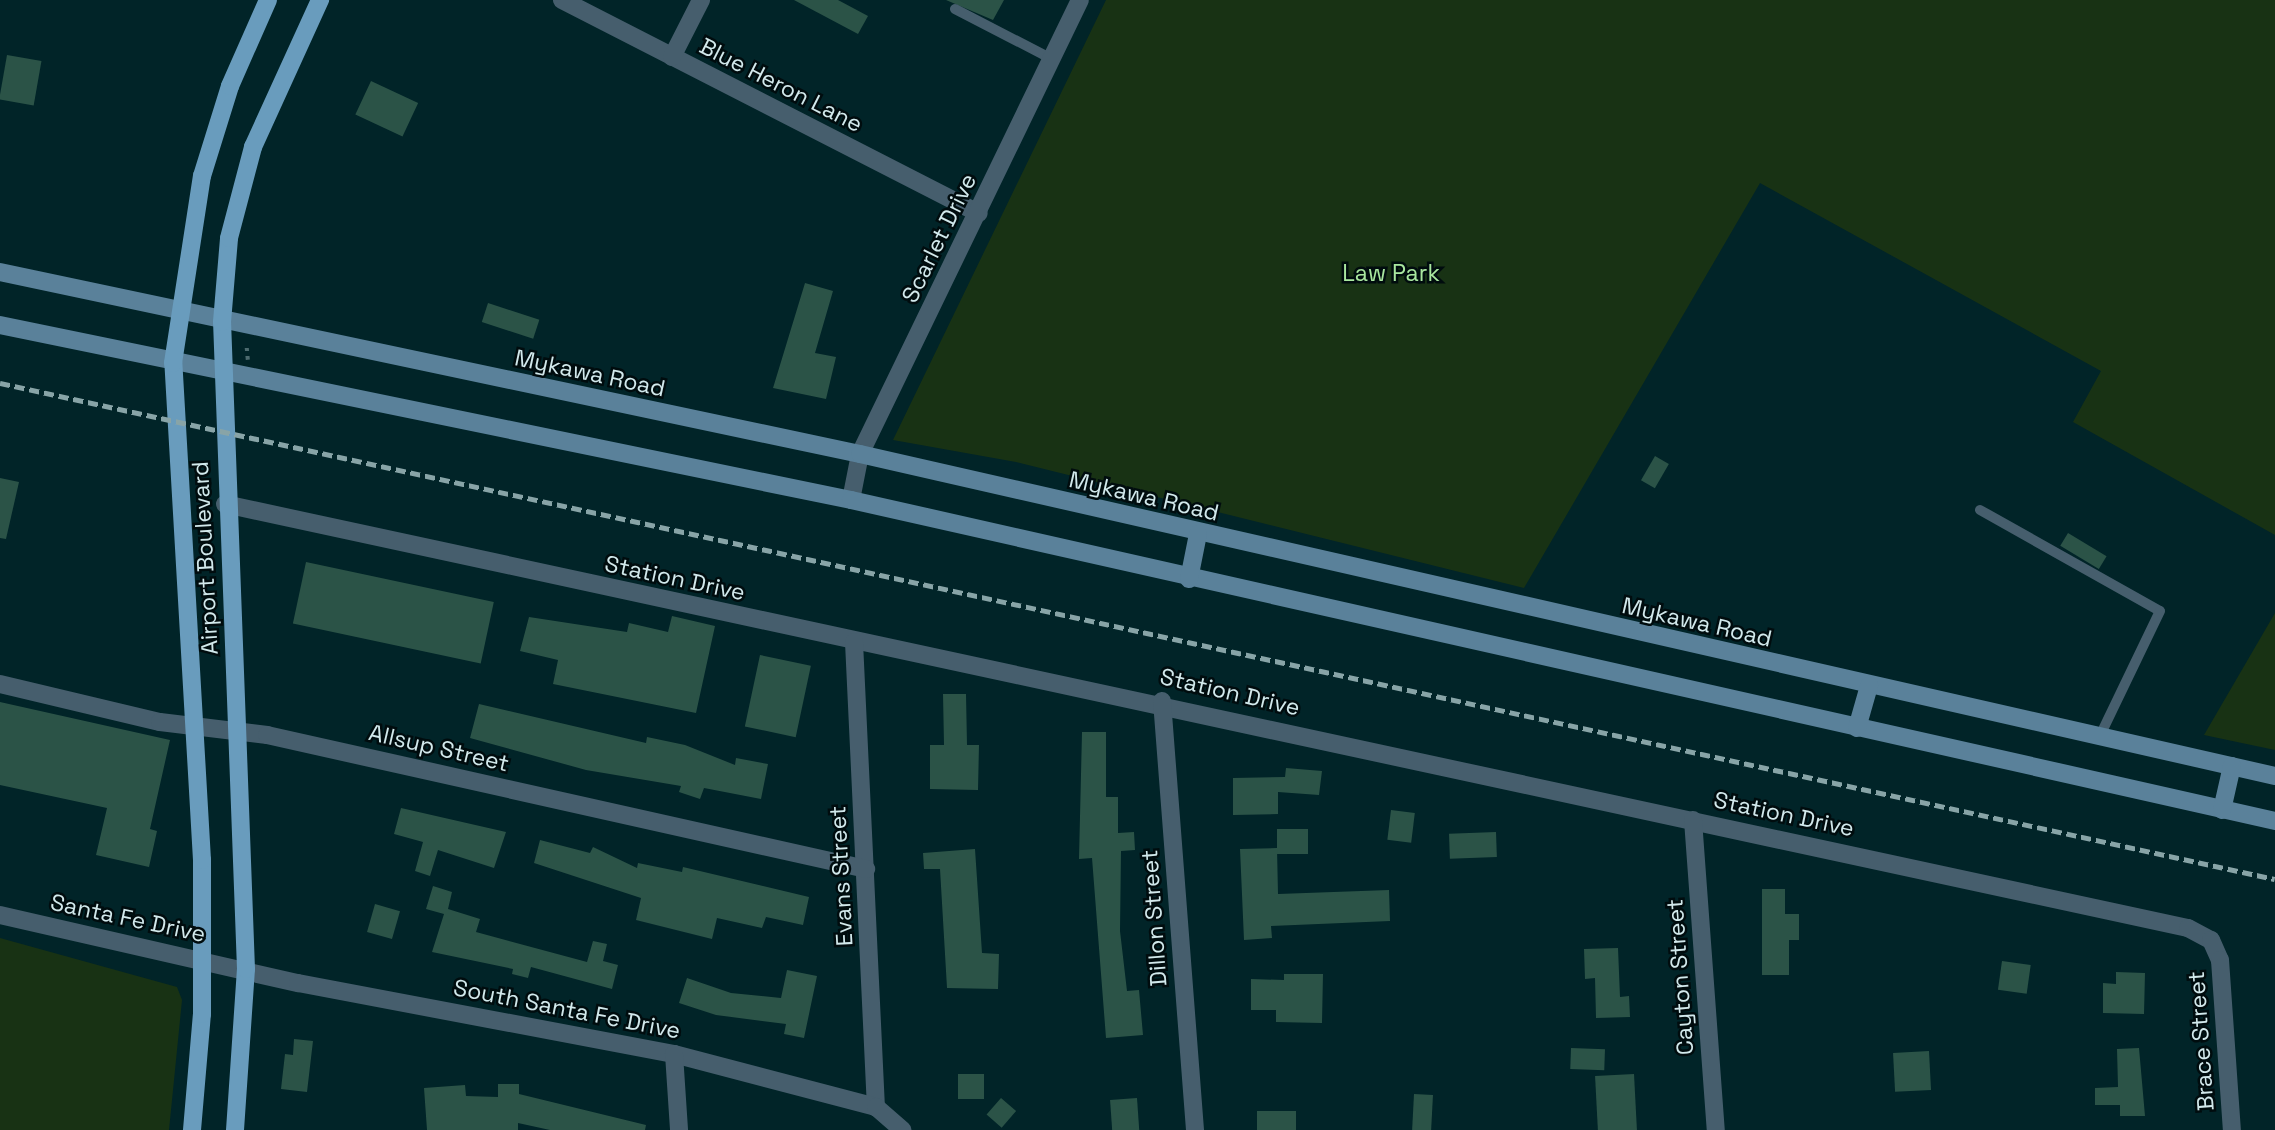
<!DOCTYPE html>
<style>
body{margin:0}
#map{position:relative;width:2275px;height:1130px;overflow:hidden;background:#012428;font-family:"Space Grotesk",sans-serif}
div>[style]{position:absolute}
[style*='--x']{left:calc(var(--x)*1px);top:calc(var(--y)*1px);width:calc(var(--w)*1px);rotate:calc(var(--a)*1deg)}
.green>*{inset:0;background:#183214}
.building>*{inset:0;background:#2b5347;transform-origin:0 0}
.path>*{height:3.5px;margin-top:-1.75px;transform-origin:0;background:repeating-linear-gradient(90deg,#4d6b6f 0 3.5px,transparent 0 8.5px)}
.lane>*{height:10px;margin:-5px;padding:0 5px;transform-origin:5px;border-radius:5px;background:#465e6d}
.street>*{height:18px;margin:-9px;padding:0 9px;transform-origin:9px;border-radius:9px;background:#465e6d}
.secondary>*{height:18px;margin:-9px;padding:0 9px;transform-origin:9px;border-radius:9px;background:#5a819a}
.primary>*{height:18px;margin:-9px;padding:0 9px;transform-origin:9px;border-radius:9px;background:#699cbd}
.rail>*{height:5px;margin-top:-2.5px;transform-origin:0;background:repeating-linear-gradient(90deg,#88a4a7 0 10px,transparent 0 15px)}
span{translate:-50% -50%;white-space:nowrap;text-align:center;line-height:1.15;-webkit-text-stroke:5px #000c0e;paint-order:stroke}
.street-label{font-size:23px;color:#d2e9ec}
.park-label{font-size:23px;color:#a9e79f}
</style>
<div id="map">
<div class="green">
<i style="clip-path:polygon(1106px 0,2275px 0,2275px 535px,2073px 422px,2101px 371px,1760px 183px,1524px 588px,1016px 462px,893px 440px)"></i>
<i style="clip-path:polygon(2275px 613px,2275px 750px,2204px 735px)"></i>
<i style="clip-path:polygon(0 938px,177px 987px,182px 1000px,169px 1130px,0 1130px)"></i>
</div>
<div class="building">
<i style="clip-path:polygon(794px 0,838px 0,868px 16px,858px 34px)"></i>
<i style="clip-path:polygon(946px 0,1004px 0,993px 20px)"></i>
<i style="left:7px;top:55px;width:35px;height:45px;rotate:10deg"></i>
<i style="left:371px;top:81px;width:52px;height:37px;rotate:25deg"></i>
<i style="clip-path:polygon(805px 283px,833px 291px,815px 353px,836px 357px,826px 399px,773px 388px)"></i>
<i style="left:488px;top:303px;width:54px;height:20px;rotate:18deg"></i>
<i style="left:1655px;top:456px;width:16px;height:28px;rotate:30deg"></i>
<i style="clip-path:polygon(0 478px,19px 482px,6px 539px,0 538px)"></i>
<i style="left:2068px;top:533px;width:45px;height:15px;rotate:31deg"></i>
<i style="left:306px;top:562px;width:192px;height:63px;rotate:12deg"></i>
<i style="clip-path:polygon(672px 616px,715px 626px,696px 713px,553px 684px,558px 660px,520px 651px,529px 617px,627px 632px,629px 623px,668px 632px)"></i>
<i style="left:760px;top:655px;width:52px;height:73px;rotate:12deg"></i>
<i style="clip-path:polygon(943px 694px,966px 694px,967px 745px,979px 745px,978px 790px,930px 789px,930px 745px,944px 745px)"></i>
<i style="clip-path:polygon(0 702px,170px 740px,150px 829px,157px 831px,149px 867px,96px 855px,107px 808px,0 785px)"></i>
<i style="clip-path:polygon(479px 704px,646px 743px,647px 737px,685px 745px,735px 765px,736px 758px,768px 764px,761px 799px,704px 788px,700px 799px,679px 792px,681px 786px,586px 770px,470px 738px)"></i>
<i style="clip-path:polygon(1082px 732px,1106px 732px,1106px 797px,1118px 797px,1118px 833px,1134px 832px,1135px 850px,1121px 851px,1120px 931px,1127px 991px,1139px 990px,1143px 1035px,1106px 1038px,1092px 858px,1079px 859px)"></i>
<i style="clip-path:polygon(1286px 768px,1322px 771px,1319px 795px,1278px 792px,1278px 814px,1233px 815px,1233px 778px,1285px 777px)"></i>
<i style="clip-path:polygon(401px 808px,506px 832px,494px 868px,438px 850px,430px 876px,415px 871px,423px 842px,394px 834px)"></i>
<i style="left:1391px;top:810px;width:24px;height:30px;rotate:7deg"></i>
<i style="left:1277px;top:829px;width:31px;height:25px"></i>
<i style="left:1496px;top:832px;width:25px;height:47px;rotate:88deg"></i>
<i style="clip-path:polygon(540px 840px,590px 853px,593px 847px,637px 868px,638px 863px,682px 872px,683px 867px,809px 897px,803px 925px,766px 917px,762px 928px,717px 918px,712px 939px,636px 920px,641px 898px,534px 863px)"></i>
<i style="clip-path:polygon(1277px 848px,1278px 894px,1389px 890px,1390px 921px,1271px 926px,1272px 938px,1244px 940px,1240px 849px)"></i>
<i style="clip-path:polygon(975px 849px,982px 953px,999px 954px,998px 989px,947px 988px,940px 869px,924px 869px,923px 853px)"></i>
<i style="clip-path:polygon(433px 886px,452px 892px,448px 909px,480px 919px,476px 932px,587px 962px,593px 941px,607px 944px,603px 961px,618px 965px,612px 989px,531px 967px,528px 978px,512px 974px,513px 969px,432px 952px,444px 914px,426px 909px)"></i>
<i style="clip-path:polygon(1762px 889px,1785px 889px,1785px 914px,1799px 914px,1799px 940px,1789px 940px,1789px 975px,1762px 975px)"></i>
<i style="left:375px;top:904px;width:26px;height:29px;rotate:16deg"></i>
<i style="clip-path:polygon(1618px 948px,1620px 997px,1629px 996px,1630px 1017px,1596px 1018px,1595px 978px,1585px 979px,1584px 949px)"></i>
<i style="left:2002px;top:961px;width:29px;height:29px;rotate:8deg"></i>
<i style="clip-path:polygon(787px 970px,817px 976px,804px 1038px,784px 1034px,786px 1024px,716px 1015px,679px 1003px,687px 978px,731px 993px,781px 998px)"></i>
<i style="clip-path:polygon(2116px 972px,2145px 973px,2144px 1014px,2103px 1013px,2103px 983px,2116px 984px)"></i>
<i style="clip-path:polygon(1284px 974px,1323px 974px,1322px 1023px,1276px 1022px,1276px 1010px,1251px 1010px,1251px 979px,1284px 980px)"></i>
<i style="clip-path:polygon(294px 1039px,313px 1041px,307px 1092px,281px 1089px,285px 1054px,293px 1055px)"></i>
<i style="left:1571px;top:1048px;width:34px;height:21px;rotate:2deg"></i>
<i style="clip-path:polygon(2139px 1048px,2145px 1116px,2120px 1116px,2120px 1105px,2095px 1105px,2095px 1088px,2118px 1087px,2117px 1049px)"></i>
<i style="left:1929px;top:1051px;width:39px;height:36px;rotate:87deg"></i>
<i style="left:984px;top:1074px;width:25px;height:26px;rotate:90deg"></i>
<i style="left:1634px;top:1074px;width:56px;height:39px;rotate:87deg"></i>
<i style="clip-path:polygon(498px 1084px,519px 1084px,519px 1094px,646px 1125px,645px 1130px,550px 1130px,518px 1123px,518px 1130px,427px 1130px,424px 1088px,465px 1085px,466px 1096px,498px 1097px)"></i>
<i style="left:1414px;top:1094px;width:19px;height:36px;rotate:3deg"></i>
<i style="left:1001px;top:1098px;width:20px;height:22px;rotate:41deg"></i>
<i style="left:1137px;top:1098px;width:32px;height:27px;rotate:86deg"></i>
<i style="left:1296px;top:1111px;width:19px;height:39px;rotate:90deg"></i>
</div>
<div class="path">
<i style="--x:247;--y:348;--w:12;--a:85"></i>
</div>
<div class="lane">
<i style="--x:955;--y:9;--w:109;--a:27.3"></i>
<i style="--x:1980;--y:510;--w:206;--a:29.3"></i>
<i style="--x:2160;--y:611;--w:141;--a:115.7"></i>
</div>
<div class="street">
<i style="--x:562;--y:0;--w:468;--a:27.1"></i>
<i style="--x:672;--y:57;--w:64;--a:-63"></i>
<i style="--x:851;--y:500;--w:47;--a:-78.9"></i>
<i style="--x:860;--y:454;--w:504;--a:-64.15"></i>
<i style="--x:225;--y:504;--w:2008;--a:12.19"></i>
<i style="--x:2188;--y:928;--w:26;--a:28"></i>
<i style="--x:2211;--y:940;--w:22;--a:66"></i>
<i style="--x:2220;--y:960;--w:170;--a:86"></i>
<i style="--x:854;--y:642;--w:466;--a:87.3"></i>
<i style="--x:0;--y:684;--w:164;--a:13.4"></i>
<i style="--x:160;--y:722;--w:108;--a:6.9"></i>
<i style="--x:267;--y:735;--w:614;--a:12.61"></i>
<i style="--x:1162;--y:701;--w:430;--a:85.6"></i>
<i style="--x:1693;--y:820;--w:311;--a:85.8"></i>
<i style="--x:0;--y:915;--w:306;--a:12.9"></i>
<i style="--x:298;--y:983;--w:383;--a:10.7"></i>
<i style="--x:674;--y:1054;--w:209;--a:14.7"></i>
<i style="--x:876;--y:1107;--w:35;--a:41"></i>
<i style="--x:674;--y:1054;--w:76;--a:86.2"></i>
</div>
<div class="secondary">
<i style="--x:0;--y:272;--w:879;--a:11.95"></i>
<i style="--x:860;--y:454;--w:1451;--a:12.82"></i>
<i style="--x:0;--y:325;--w:869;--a:11.62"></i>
<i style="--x:851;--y:500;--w:1460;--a:12.7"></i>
<i style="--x:1189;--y:579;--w:46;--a:-78.7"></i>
<i style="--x:1857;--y:728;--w:44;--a:-74.1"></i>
<i style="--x:2222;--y:810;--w:45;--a:-77.2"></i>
</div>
<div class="primary">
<i style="--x:192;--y:1130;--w:116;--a:-85.1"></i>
<i style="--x:202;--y:1014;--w:154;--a:-90"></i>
<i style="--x:202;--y:860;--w:498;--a:-93.3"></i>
<i style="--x:173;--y:363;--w:189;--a:-81.2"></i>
<i style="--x:202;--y:176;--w:94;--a:-72.7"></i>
<i style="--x:230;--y:86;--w:94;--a:-66.2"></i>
<i style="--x:235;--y:1130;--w:161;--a:-86.1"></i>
<i style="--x:246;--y:969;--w:647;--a:-92.12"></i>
<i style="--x:222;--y:322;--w:84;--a:-85.2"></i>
<i style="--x:229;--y:238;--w:94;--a:-75.2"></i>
<i style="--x:253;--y:147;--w:162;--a:-65.5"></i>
</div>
<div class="rail">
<i style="--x:0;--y:383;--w:2328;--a:12.3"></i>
</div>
<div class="street-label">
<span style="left:781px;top:85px;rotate:27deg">Blue Heron Lane</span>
<span style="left:939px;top:238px;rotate:-64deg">Scarlet Drive</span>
<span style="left:590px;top:373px;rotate:12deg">Mykawa Road</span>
<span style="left:1144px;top:496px;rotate:13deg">Mykawa Road</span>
<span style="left:205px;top:558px;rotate:-93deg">Airport Boulevard</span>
<span style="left:675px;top:578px;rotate:12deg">Station Drive</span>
<span style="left:1697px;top:622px;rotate:13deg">Mykawa Road</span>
<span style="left:1230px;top:692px;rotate:13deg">Station Drive</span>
<span style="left:439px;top:748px;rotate:13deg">Allsup Street</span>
<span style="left:1784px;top:814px;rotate:12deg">Station Drive</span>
<span style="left:841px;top:876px;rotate:-93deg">Evans Street</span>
<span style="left:128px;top:918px;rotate:12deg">Santa Fe Drive</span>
<span style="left:1154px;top:918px;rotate:-94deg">Dillon Street</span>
<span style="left:1680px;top:977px;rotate:-94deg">Cayton Street</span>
<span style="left:567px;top:1009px;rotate:11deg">South Santa Fe Drive</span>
<span style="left:2201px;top:1041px;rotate:-94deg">Brace Street</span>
</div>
<div class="park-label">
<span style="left:1391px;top:273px">Law Park</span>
</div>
</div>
